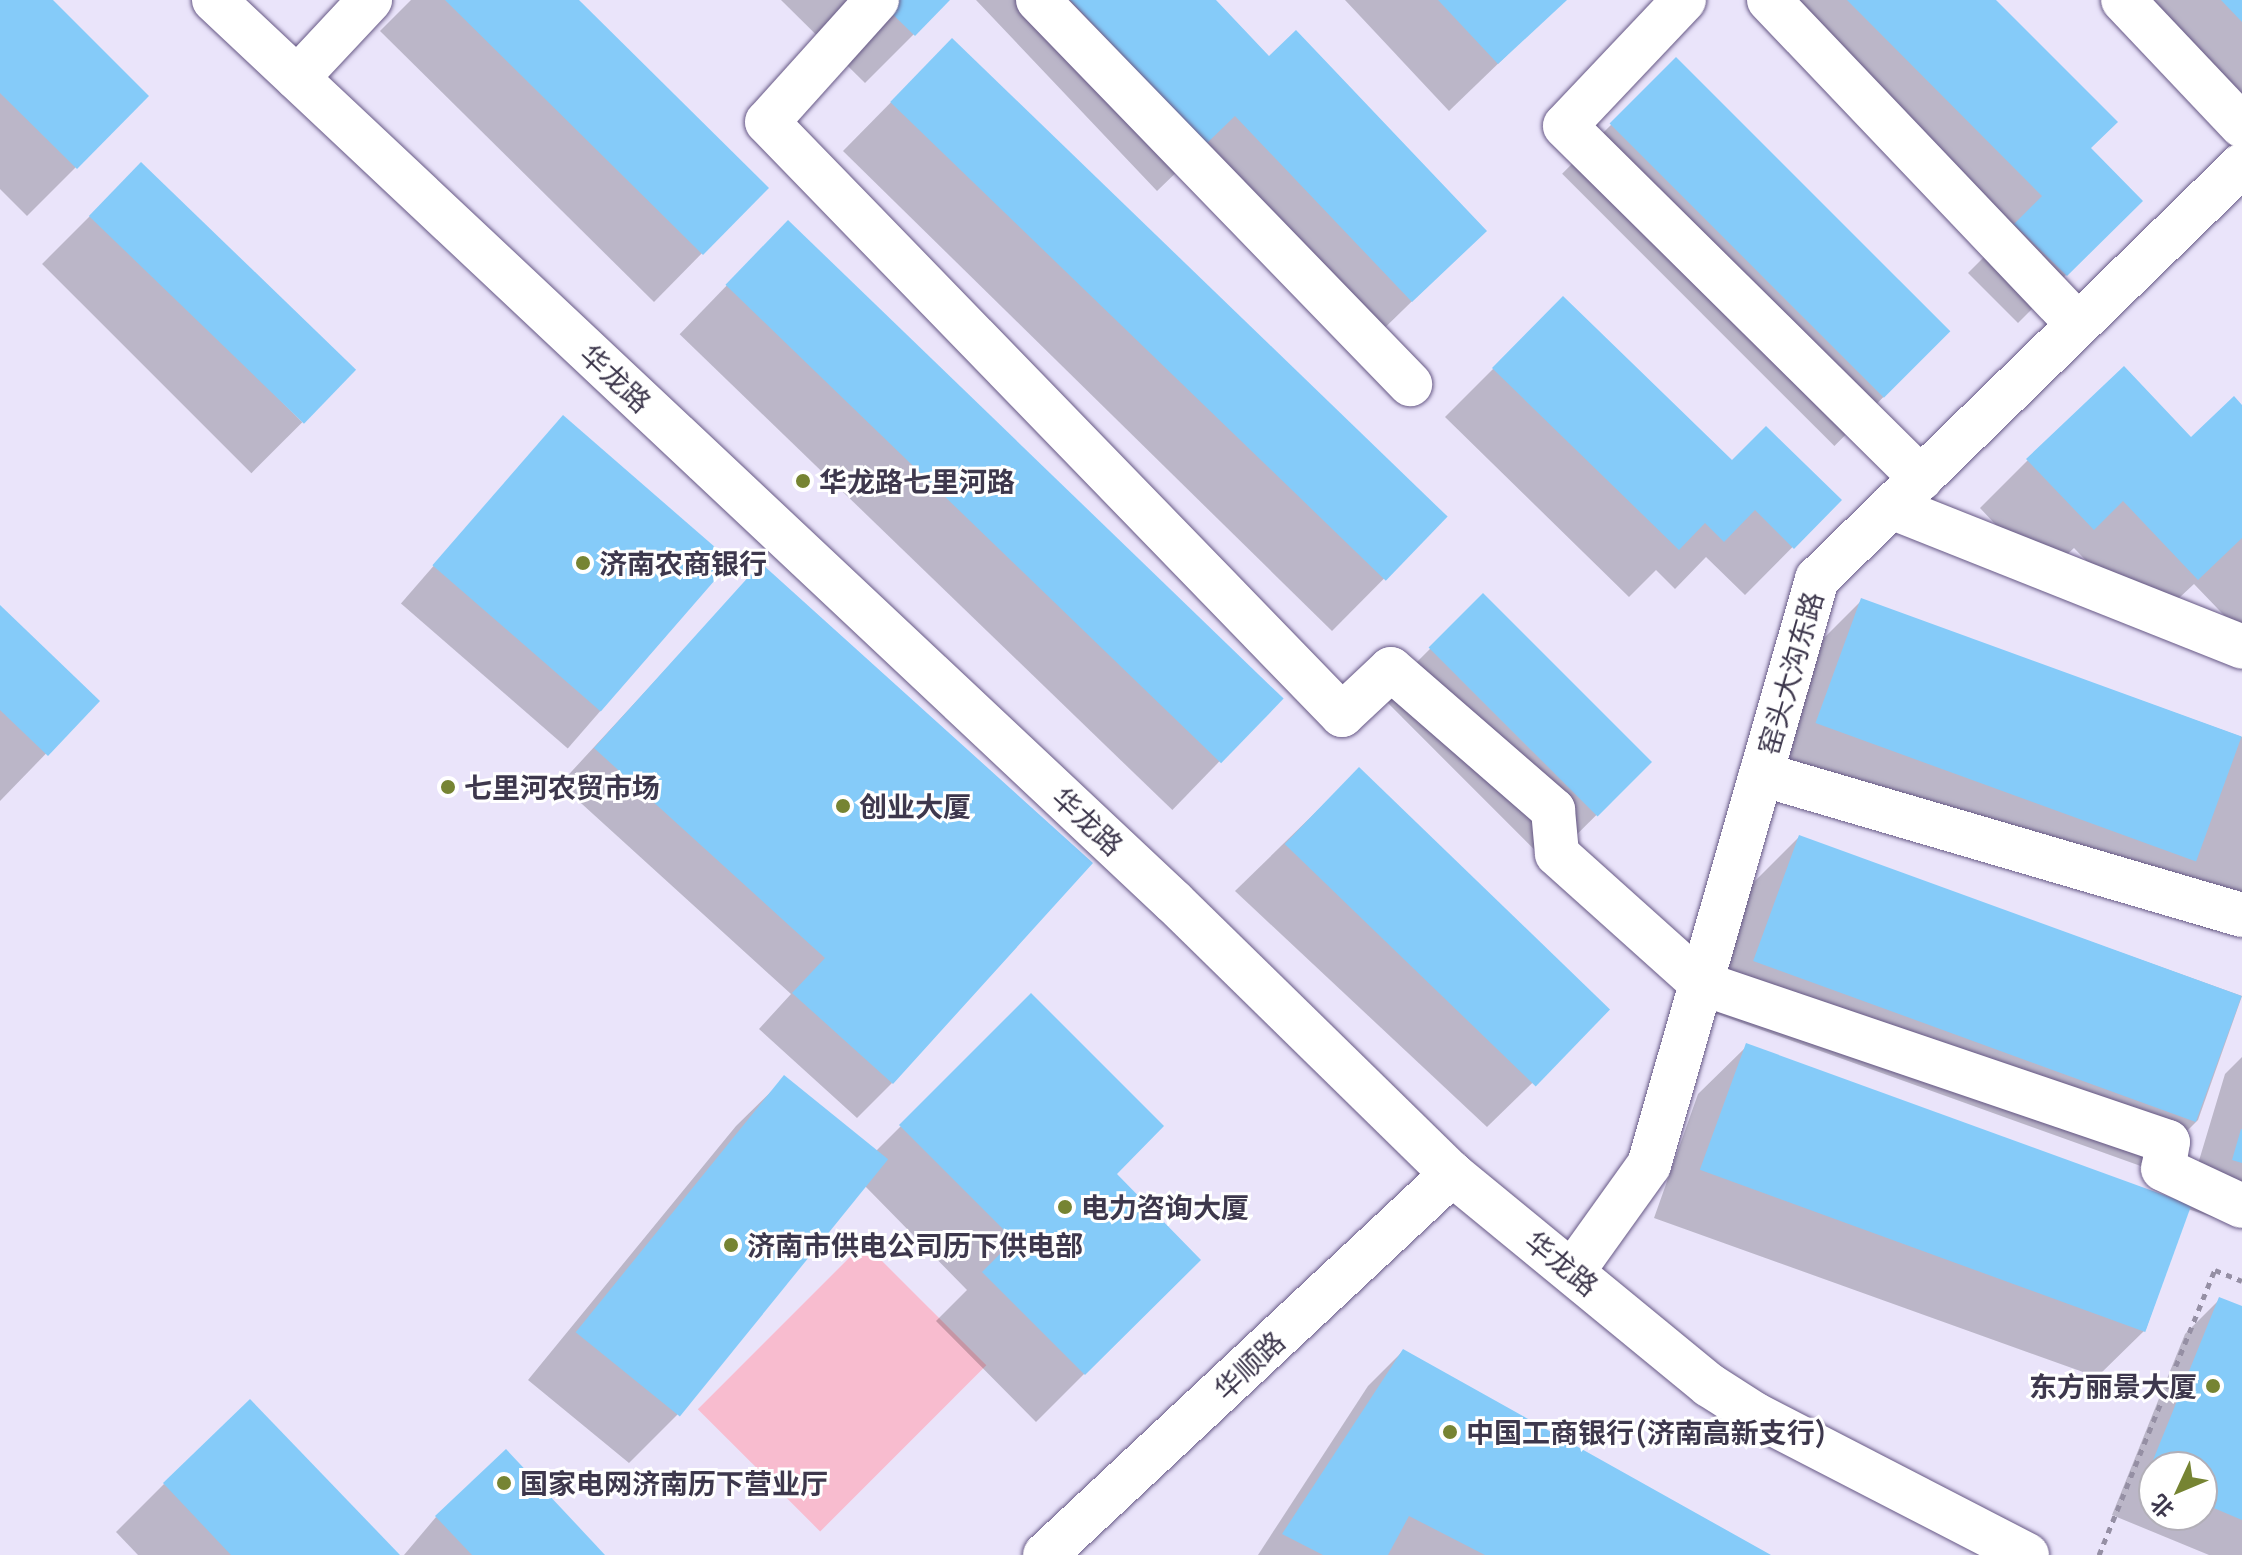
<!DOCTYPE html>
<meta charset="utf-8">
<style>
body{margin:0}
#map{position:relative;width:2242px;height:1555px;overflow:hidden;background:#eae4fa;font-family:Manrope,"Noto Sans SC",sans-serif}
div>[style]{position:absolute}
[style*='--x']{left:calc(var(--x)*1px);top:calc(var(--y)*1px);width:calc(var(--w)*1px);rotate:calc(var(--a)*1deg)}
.green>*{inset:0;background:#f8bccf;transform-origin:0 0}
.shadow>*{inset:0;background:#0003;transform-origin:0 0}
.building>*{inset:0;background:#85cbf9;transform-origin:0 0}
.path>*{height:5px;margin-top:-2.5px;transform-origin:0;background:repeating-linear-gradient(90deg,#958fa4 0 6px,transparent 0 12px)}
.roads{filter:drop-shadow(0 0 2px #665885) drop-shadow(0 0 2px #665885)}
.minor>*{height:44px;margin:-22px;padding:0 22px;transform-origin:22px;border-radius:22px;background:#fff}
.major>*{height:44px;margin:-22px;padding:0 22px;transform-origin:22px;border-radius:22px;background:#fff}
.dots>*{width:22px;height:22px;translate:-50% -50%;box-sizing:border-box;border:4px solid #fff;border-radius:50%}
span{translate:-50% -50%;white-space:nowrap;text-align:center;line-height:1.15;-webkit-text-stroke:6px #fff;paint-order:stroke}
.street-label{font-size:28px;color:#3e384d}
.poi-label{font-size:28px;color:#3e384d;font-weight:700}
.left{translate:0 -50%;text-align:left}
.right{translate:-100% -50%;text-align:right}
.north{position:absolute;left:2138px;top:1451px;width:80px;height:80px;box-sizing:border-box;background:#fff;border:2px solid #b2afb8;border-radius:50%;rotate:226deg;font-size:22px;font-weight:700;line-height:32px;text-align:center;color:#3e384d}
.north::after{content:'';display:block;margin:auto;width:28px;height:36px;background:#768433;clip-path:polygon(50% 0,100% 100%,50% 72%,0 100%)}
</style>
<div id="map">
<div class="green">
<i style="left:864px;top:1243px;width:173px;height:235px;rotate:45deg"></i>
</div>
<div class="shadow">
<i style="clip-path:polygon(0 0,50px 0,147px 96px,27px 216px,0 189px)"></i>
<i style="clip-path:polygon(411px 0,576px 0,766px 188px,654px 302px,380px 31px)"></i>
<i style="clip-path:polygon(781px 0,948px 0,865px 83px)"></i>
<i style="clip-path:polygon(976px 0,1214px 0,1269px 59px,1484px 231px,1363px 349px,1186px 163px,1157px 191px)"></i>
<i style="clip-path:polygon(1345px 0,1564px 0,1449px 111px)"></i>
<i style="clip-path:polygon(1751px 0,1993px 0,2088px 148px,2140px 201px,2018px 323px,1968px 273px,1996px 245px)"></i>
<i style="clip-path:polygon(2127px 0,2242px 0,2242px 95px)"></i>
<i style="left:1676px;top:60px;width:385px;height:161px;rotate:45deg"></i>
<i style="clip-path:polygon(904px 89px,1442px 520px,1332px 631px,843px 151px)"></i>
<i style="left:93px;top:213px;width:296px;height:72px;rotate:45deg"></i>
<i style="left:788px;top:222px;width:685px;height:156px;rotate:44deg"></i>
<i style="clip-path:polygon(1515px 347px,1731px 463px,1839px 500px,1745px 595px,1706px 557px,1675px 589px,1656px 570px,1629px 597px,1445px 417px)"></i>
<i style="clip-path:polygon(2242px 408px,2242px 634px,2194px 584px,2149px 626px,2074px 548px,2044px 576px,1980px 508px,2028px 460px,2191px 440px)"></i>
<i style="left:563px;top:417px;width:221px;height:247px;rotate:41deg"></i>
<i style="clip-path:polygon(761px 566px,892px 1083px,857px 1118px,759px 1029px,791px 994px,560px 784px)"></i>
<i style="left:1483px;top:596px;width:235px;height:143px;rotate:45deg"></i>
<i style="clip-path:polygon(1862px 600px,2242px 737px,2242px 902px,2213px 931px,1770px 773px,1814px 648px)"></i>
<i style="clip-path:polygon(0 608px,97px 701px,0 801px)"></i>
<i style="clip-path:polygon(1359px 770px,1558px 1058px,1487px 1127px,1235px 891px)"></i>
<i style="clip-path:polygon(1799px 837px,2242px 996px,2198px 1120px,2149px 1169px,1706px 1010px,1751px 885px)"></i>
<i style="clip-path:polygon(1031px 996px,1114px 1174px,1198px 1260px,1036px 1422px,936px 1321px,967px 1290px,865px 1186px,677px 1415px,629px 1463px,528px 1380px,736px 1126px,785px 1078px,875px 1152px)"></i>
<i style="clip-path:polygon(1747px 1046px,2186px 1204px,2225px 1074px,2242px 1057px,2242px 1227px,2188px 1209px,2146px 1329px,2097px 1377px,1654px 1218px,1698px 1094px)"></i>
<i style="clip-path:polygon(evenodd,2220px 1299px,2242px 1308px,2242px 1555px,2209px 1555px,2112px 1515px,2185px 1334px,2220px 1299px,2154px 1467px,2202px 1467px,2202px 1515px,2154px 1515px,2154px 1467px)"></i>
<i style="clip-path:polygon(1403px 1351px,1767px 1555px,1258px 1555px,1368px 1386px)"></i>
<i style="clip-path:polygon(164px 1484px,397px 1555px,138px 1555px,116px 1532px)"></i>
<i style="clip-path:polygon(436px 1517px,602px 1555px,404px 1555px)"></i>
</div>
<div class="building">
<i style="clip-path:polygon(0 0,53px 0,149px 96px,77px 169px,0 93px)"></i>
<i style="clip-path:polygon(445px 0,579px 0,769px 188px,703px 255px)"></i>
<i style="clip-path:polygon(878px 0,950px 0,915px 36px)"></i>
<i style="clip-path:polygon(1070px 0,1216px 0,1269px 56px,1296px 30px,1487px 231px,1412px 302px,1235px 116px,1206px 144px)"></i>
<i style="clip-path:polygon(1438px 0,1567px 0,1498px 64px)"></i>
<i style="clip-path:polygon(1847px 0,1996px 0,2118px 122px,2091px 148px,2143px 201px,2067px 276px,2014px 224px,2042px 196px)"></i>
<i style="clip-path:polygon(2221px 0,2242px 0,2242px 22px)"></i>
<i style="left:952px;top:38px;width:689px;height:89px;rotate:44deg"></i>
<i style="left:1676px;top:57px;width:388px;height:94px;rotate:45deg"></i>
<i style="left:141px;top:162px;width:299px;height:75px;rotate:44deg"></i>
<i style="left:788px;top:220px;width:689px;height:90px;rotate:44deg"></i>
<i style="clip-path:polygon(1563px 296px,1732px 460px,1766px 426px,1842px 500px,1794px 549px,1755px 510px,1724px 542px,1705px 523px,1679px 550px,1492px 368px)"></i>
<i style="clip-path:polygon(2124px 366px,2191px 437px,2234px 396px,2242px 405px,2242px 538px,2198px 580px,2123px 501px,2094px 530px,2026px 459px)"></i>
<i style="left:563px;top:415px;width:223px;height:199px;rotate:41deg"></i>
<i style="clip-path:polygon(761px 563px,1093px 863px,893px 1084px,792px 993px,825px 958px,594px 748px)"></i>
<i style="left:1483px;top:593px;width:239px;height:77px;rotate:45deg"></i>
<i style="left:1861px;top:598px;width:405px;height:133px;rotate:20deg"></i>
<i style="clip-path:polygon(0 605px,100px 701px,48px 756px,0 710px)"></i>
<i style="left:1359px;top:767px;width:349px;height:107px;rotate:44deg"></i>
<i style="left:1799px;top:835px;width:471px;height:134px;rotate:20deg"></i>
<i style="clip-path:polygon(1031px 993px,1164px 1126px,1117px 1174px,1201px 1260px,1085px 1375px,982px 1272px,1014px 1240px,899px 1125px)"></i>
<i style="left:1746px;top:1043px;width:474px;height:135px;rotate:20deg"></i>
<i style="left:784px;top:1075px;width:134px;height:331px;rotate:39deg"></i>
<i style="clip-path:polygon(2241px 1129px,2242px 1129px,2242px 1163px,2232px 1160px)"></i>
<i style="clip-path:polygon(2219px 1297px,2242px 1306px,2242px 1520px,2202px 1503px,2202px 1467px,2154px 1467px,2154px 1484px,2145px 1480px)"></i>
<i style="clip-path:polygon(1403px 1349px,1771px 1555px,1485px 1555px,1409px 1516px,1388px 1555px,1323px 1555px,1282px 1534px)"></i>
<i style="clip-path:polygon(250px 1399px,400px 1555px,231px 1555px,163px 1483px)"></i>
<i style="clip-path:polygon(506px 1449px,605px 1555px,472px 1555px,435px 1516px)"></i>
</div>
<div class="path">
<i style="--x:2099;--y:1555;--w:308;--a:-67.9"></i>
<i style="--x:2215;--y:1270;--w:29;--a:22"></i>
</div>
<div class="roads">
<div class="minor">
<i style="--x:877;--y:0;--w:164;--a:132"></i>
<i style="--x:767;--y:122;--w:826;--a:45.88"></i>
<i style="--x:1342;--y:715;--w:67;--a:-43.2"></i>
<i style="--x:1391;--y:669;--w:215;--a:41"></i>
<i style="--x:1553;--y:810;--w:44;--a:84.8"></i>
<i style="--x:1557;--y:854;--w:193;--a:41.9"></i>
<i style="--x:1701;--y:983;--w:493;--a:18.8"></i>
<i style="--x:2168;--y:1142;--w:27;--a:100"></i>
<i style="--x:2163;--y:1169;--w:87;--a:25.1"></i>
<i style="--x:1038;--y:0;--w:535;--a:45.91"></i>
<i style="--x:1684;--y:0;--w:173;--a:133.4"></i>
<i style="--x:1565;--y:126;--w:501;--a:44.68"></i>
<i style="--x:1769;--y:0;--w:448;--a:46.4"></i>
<i style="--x:2123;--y:0;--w:173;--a:46.6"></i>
<i style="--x:297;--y:78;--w:107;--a:-46.9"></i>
<i style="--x:1891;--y:507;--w:378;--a:21.7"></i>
<i style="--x:1761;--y:774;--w:501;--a:16.34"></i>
<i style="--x:1573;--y:1271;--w:130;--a:-54.4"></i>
<i style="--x:1649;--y:1165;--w:610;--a:-74"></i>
<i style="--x:1817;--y:579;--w:593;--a:-44.25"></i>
<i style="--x:1045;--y:1555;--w:558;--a:-43.11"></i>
</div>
<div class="major">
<i style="--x:214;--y:0;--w:1317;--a:43.22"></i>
<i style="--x:1174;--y:902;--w:389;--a:44.4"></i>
<i style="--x:1452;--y:1174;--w:333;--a:39.4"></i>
<i style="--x:1709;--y:1385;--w:56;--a:32.6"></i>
<i style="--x:1756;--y:1415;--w:305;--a:27.3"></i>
</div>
</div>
<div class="dots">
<i style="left:803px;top:481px;background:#768433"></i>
<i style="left:583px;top:563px;background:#768433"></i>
<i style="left:448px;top:787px;background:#768433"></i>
<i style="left:843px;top:806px;background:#768433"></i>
<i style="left:1065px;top:1207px;background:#768433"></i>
<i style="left:731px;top:1245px;background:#768433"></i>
<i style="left:2213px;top:1386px;background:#768433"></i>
<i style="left:1450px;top:1432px;background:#768433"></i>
<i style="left:504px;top:1483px;background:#768433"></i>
</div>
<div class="street-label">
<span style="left:616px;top:378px;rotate:43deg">华龙路</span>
<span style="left:1790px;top:673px;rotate:-74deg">窑头大沟东路</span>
<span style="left:1088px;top:821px;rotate:43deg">华龙路</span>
<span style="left:1562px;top:1263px;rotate:39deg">华龙路</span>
<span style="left:1249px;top:1365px;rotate:-43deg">华顺路</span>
</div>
<div class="poi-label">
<span class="left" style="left:819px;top:481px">华龙路七里河路</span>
<span class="left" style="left:599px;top:563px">济南农商银行</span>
<span class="left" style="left:464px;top:787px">七里河农贸市场</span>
<span class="left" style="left:859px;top:806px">创业大厦</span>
<span class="left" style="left:1081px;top:1207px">电力咨询大厦</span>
<span class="left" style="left:747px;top:1245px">济南市供电公司历下供电部</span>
<span class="right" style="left:2197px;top:1386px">东方丽景大厦</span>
<span class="left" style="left:1466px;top:1432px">中国工商银行(济南高新支行)</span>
<span class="left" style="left:520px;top:1483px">国家电网济南历下营业厅</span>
</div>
<div class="north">北</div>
</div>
